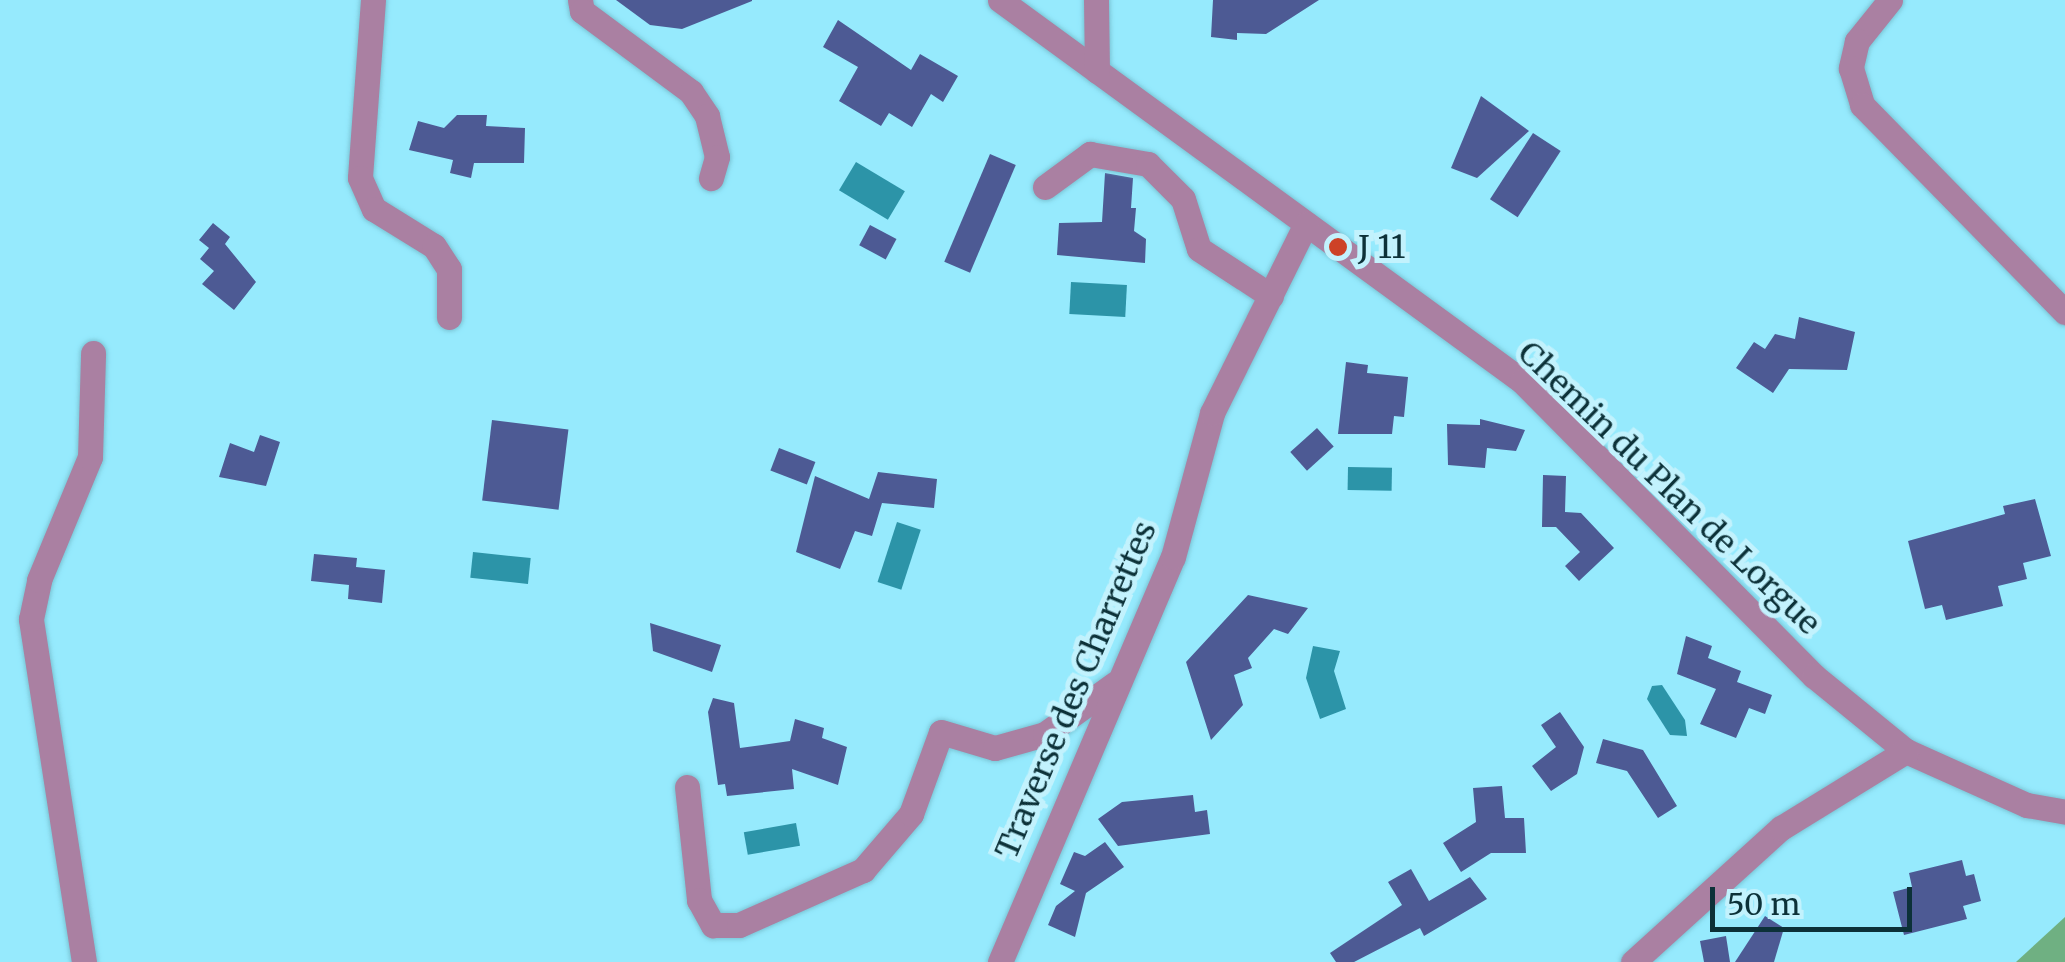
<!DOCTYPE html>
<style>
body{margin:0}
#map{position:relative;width:2065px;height:962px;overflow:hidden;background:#96eafd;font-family:Merriweather,serif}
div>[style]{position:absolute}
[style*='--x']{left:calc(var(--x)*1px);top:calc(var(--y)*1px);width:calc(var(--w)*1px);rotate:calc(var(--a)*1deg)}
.forest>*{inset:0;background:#6fb082}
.water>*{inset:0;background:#2c94a8;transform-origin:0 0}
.building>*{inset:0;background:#4d5a94;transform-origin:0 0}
.roads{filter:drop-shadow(0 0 2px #7ac5d6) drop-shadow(0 0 2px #7ac5d6)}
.minor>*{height:25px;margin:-12.5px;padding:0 12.5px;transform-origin:12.5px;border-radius:12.5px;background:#aa80a2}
.dots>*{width:28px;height:28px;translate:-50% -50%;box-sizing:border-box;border:5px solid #c2f2fd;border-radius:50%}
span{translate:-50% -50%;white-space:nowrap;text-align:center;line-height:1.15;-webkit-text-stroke:10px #c2f2fd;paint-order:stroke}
.poi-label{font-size:32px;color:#0c3138}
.left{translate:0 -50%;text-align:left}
.street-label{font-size:32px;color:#0c3138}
.scale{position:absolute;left:1710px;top:887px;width:202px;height:45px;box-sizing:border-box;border:5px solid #0c3138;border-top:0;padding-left:12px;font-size:30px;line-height:35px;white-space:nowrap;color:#0c3138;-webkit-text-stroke:8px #c2f2fd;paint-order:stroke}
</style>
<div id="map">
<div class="forest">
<i style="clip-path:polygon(2065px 917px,2065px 962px,2016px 962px)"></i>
</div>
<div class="water">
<i style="left:856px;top:162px;width:57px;height:33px;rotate:31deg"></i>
<i style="left:1071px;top:282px;width:56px;height:32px;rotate:3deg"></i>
<i style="left:1348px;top:467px;width:44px;height:23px;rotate:1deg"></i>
<i style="left:897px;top:522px;width:25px;height:63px;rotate:18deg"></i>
<i style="left:473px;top:552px;width:58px;height:26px;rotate:6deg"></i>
<i style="clip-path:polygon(1313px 646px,1340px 651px,1334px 671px,1346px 709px,1320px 719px,1306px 678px)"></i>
<i style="clip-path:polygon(1662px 685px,1685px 720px,1687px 736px,1670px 735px,1647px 699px,1652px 686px)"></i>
<i style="left:796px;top:823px;width:23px;height:53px;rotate:80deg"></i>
</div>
<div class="building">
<i style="clip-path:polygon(616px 0,752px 0,752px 1px,682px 29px,650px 25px)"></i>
<i style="clip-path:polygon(1213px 0,1319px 0,1266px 34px,1237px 33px,1237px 40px,1211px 37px)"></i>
<i style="clip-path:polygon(838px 20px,911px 70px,920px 54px,958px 76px,943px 102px,931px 94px,912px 127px,889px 113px,881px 126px,839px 101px,858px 67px,823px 47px)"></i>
<i style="clip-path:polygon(1481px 96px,1529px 131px,1477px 178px,1451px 168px)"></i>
<i style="clip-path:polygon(457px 115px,487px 115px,486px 126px,525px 128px,524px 163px,474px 163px,471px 178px,450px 173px,453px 160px,409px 150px,418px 121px,444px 128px)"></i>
<i style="left:1533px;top:133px;width:33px;height:79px;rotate:33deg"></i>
<i style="left:990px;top:154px;width:28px;height:117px;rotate:23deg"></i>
<i style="clip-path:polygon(1105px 173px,1133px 178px,1131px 208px,1136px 208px,1134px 231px,1146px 239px,1145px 263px,1057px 255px,1059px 223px,1102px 222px)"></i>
<i style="clip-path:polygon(213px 223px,230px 237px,225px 244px,256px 282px,234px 310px,202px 284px,214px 271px,200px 259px,209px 248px,199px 240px)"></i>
<i style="left:870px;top:225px;width:30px;height:23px;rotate:28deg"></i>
<i style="clip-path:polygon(1799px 317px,1855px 332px,1847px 370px,1789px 369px,1773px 393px,1736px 368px,1754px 342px,1765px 349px,1775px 334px,1795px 339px)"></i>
<i style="clip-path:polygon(1346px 362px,1368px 365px,1367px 373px,1408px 377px,1404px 417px,1394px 416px,1392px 434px,1338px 434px)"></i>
<i style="clip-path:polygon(1480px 419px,1525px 430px,1516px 451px,1487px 448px,1485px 468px,1448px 465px,1447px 424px,1480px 425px)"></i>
<i style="left:492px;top:420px;width:77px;height:81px;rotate:7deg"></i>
<i style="left:1317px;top:428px;width:25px;height:36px;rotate:48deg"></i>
<i style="clip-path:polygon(260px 435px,280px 442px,266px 486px,219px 477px,230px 443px,254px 452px)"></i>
<i style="left:779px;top:448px;width:39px;height:24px;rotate:21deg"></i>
<i style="clip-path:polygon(878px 472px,937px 479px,934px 508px,882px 503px,872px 536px,855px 531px,840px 569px,796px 552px,815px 476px,869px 499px)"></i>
<i style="clip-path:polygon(1543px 475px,1566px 476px,1565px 512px,1581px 513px,1614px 548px,1579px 581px,1565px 566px,1580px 552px,1556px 527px,1542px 527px)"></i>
<i style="clip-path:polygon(2035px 499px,2051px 556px,2023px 563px,2027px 579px,1998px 586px,2003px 606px,1946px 620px,1942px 605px,1925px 609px,1908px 541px,2005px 514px,2003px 506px)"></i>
<i style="clip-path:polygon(314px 554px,357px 558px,356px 567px,385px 570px,382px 603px,348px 599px,349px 585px,311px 581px)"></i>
<i style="clip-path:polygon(1248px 595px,1308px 608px,1288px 634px,1274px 629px,1248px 658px,1252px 668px,1234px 675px,1243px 705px,1211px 740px,1186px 662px)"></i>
<i style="clip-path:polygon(650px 623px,721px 645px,712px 672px,653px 651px)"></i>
<i style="clip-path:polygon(1686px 636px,1712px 646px,1708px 658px,1741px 671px,1737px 682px,1772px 695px,1765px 714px,1749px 708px,1736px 738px,1700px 724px,1716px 689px,1677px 674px)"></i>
<i style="clip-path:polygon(713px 698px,734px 703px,740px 748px,790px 741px,795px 719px,824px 728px,822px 738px,847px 747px,838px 785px,792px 769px,794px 789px,727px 796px,725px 784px,718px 785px,708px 712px)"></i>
<i style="clip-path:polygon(1560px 712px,1584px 747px,1577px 774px,1551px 791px,1532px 766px,1556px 747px,1541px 725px)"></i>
<i style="clip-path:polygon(1603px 739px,1643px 750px,1677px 806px,1658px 818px,1627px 771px,1596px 763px)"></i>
<i style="clip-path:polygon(1502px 786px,1505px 818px,1524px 818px,1526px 853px,1491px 853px,1461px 872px,1443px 843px,1476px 822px,1473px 788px)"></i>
<i style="clip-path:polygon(1193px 795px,1195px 812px,1207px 810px,1210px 834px,1118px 846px,1098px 819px,1122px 802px)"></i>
<i style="clip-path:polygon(1105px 842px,1124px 867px,1086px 893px,1075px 937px,1048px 925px,1056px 906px,1075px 891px,1060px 884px,1074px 852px,1085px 856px)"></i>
<i style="clip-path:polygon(1962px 860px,1966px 876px,1974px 874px,1981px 901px,1963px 906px,1967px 919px,1904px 935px,1893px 892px,1912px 887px,1909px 873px)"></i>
<i style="clip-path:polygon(1411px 869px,1429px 901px,1470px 877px,1487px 899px,1424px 936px,1420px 928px,1354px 962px,1336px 962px,1330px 953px,1402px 905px,1388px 882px)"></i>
<i style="clip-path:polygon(1765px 916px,1784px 928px,1774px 962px,1735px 962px)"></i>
<i style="clip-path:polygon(1726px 936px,1730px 962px,1704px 962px,1700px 941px)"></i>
</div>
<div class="roads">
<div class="minor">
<i style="--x:373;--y:0;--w:178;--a:94.2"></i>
<i style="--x:360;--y:178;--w:34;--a:66"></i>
<i style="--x:374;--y:209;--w:70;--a:31.7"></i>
<i style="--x:434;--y:246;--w:27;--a:57"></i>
<i style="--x:449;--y:269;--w:48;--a:90"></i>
<i style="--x:580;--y:0;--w:11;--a:80"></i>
<i style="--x:582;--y:11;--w:136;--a:36.6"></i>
<i style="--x:691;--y:92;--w:29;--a:56"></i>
<i style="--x:707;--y:116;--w:42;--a:76.3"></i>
<i style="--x:717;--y:157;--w:22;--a:106"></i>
<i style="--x:1000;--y:0;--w:646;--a:36.13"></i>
<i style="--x:1522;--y:381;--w:415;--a:45.3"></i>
<i style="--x:1814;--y:676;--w:119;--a:39.2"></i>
<i style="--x:1906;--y:751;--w:133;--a:24.1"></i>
<i style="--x:2027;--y:805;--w:39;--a:10"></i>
<i style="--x:1096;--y:0;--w:71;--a:89.2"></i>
<i style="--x:1890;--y:0;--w:53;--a:128.8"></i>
<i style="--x:1857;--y:41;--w:28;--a:103"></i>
<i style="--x:1851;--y:68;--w:39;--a:73"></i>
<i style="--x:1862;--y:105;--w:290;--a:45.6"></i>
<i style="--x:1045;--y:187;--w:56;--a:-36.3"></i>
<i style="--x:1090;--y:154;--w:59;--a:9.8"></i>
<i style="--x:1148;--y:164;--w:49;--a:45"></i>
<i style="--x:1183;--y:199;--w:52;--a:72.3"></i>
<i style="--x:1199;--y:249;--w:86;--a:33.1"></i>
<i style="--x:687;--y:787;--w:114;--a:83.9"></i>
<i style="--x:699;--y:900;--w:29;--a:61"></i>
<i style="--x:713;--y:925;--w:26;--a:0"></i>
<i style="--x:739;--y:925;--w:136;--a:-23.9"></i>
<i style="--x:863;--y:870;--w:74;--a:-49.4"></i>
<i style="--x:911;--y:814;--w:87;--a:-69.9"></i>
<i style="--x:941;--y:732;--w:56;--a:16.5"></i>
<i style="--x:995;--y:748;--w:52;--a:-15.6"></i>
<i style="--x:1045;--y:734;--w:87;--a:-35.7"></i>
<i style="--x:84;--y:962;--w:347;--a:-98.8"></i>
<i style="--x:31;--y:619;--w:40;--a:-78"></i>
<i style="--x:39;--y:580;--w:133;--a:-67.5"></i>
<i style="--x:90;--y:457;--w:104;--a:-88.3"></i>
<i style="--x:1000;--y:962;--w:440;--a:-66.9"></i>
<i style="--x:1173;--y:557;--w:149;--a:-74.8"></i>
<i style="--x:1212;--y:413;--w:211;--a:-63.6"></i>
<i style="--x:1633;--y:962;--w:200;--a:-42.2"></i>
<i style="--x:1781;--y:828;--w:147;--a:-31.6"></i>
</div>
</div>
<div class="dots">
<i style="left:1338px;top:247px;background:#cd4227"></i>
</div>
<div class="poi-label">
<span class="left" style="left:1358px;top:247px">J 11</span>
</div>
<div class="street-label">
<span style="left:1669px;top:488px;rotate:44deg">Chemin du Plan de Lorgue</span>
<span style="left:1076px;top:690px;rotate:-67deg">Traverse des Charrettes</span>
</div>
<div class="scale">50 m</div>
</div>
